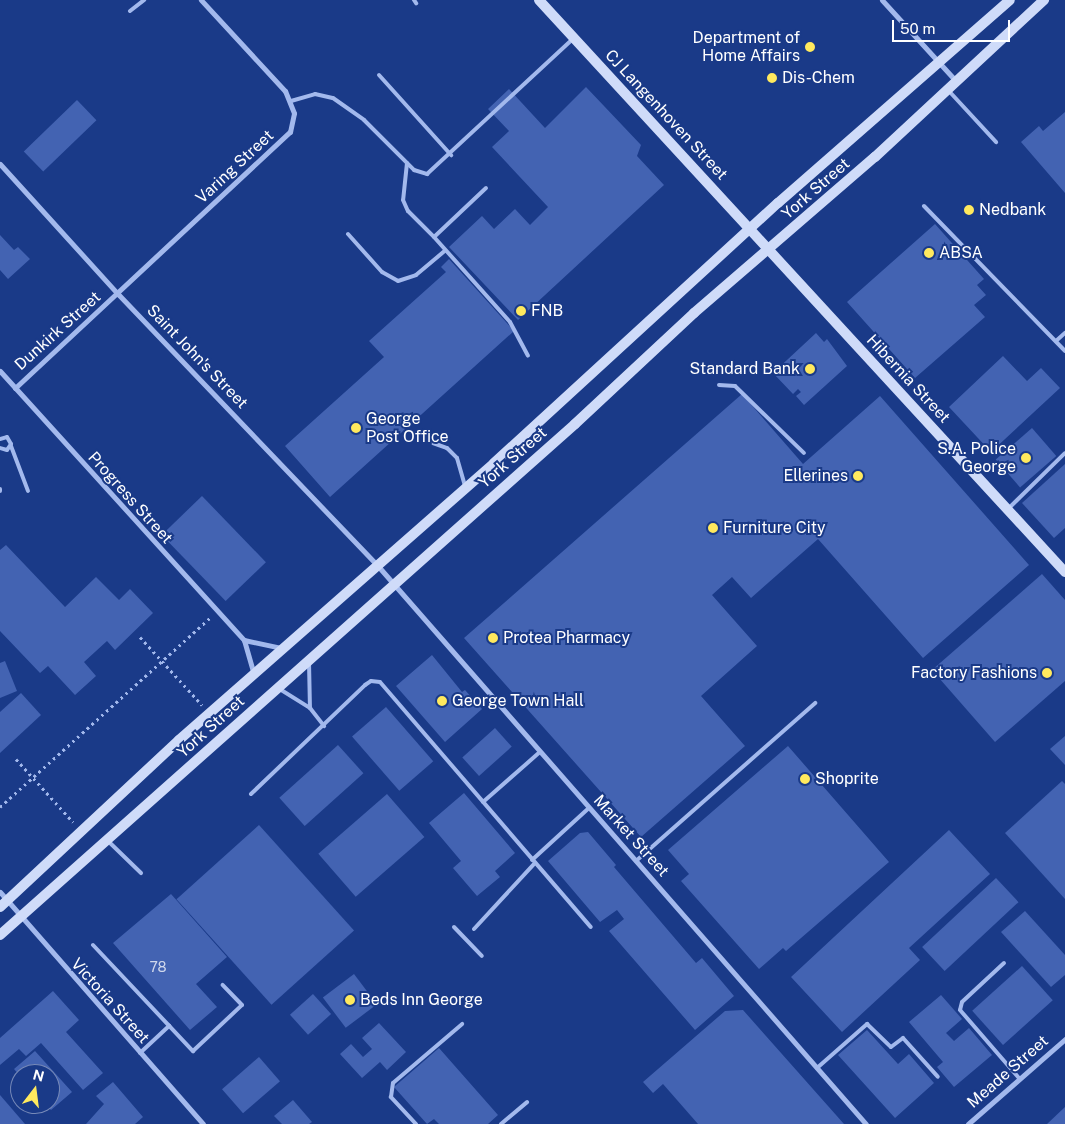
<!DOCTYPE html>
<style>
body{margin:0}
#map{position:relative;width:1065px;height:1124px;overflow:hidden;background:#1a3a88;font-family:"Public Sans",sans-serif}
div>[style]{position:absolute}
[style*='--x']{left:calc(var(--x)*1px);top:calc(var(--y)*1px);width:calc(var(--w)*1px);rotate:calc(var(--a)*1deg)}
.building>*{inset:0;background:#4363b2;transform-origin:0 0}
.path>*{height:3px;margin-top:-1.5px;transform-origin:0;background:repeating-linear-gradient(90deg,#a3b9ed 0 2.5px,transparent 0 6.5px)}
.lane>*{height:4px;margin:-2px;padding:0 2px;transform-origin:2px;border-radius:2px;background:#a3b9ed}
.street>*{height:5px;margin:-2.5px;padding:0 2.5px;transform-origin:2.5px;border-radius:2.5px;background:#a3b9ed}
.secondary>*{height:10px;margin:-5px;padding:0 5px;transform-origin:5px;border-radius:5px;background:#cfdbf9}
.dots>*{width:14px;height:14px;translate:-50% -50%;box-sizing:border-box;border:2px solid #1a3a88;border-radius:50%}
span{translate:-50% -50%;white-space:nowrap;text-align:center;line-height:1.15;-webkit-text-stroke:4px #1a3a88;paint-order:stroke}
.number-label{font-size:14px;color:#d0d8ec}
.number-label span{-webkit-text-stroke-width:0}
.poi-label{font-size:16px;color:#fff}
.right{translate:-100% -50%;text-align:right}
.left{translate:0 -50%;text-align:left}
.street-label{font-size:16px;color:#fff}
.north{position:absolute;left:10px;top:1064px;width:50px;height:50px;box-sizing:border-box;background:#1a3a88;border:1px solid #7689b8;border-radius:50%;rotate:15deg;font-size:14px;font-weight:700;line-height:20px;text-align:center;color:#fff}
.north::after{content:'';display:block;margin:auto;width:18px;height:22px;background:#ffe95e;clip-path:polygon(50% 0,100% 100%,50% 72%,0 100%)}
.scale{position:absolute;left:892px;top:20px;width:118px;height:22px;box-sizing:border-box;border:2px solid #fff;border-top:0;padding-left:6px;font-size:15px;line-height:18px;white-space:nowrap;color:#fff;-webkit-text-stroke:4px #1a3a88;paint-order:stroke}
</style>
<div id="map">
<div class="building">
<i style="clip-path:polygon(586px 87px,641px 145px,637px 156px,664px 185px,518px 320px,449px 247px,482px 216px,494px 229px,515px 209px,530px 225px,548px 207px,492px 147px,509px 131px,488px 109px,509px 89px,545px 128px)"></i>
<i style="left:77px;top:100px;width:28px;height:74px;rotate:46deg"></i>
<i style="clip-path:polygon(1065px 112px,1065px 193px,1021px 142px,1039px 126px,1043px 131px)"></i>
<i style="clip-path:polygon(935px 224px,984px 279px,977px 285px,986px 295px,974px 305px,985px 317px,915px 378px,847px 302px)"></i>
<i style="clip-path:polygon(0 235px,14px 250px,18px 247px,30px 259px,8px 279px,0 270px)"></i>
<i style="clip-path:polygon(449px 259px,514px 331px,330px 497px,285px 446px,384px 357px,369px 341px,446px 272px,441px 267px)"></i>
<i style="clip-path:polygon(816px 333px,824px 342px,827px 339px,847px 366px,804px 405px,796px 396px,801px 392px,798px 389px,793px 394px,773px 373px)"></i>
<i style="clip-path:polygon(1003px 356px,1027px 381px,1041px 368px,1060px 388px,991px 452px,949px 407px)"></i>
<i style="clip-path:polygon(742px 394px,803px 464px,880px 396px,1029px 565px,923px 658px,818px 539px,751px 598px,732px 577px,712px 595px,757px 646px,701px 696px,745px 746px,641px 837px,464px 638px)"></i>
<i style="left:1032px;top:428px;width:37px;height:48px;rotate:49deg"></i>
<i style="clip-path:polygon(1065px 464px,1065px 528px,1054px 538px,1022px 503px)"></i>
<i style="left:202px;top:496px;width:92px;height:56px;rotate:46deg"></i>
<i style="clip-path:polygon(6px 545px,65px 607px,96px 577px,119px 600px,130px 589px,153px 613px,115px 650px,107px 641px,84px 662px,96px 676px,75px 695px,48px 666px,40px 673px,0 631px,0 550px)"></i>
<i style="clip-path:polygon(1042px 574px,1065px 600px,1065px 681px,995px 742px,932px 670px)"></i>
<i style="clip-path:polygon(432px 655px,462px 692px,465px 690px,482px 709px,445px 742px,396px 686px)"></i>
<i style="clip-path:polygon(5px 661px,17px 691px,0 698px,0 663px)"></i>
<i style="clip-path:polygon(21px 693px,41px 715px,0 753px,0 712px)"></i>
<i style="left:386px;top:707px;width:72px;height:45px;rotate:49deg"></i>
<i style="left:495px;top:728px;width:25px;height:44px;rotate:48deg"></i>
<i style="clip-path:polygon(1065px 736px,1065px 765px,1050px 749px)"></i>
<i style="left:338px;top:745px;width:38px;height:79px;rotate:48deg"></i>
<i style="clip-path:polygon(788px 746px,889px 862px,786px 951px,783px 948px,759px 969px,681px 881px,689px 874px,668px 850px)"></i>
<i style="clip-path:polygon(1062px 781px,1065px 784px,1065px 899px,1005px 833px)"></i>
<i style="clip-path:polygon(464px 793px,515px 853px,495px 871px,500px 877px,477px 896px,453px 868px,461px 861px,429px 823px)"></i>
<i style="left:387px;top:794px;width:57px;height:91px;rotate:49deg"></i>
<i style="left:259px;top:825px;width:142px;height:111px;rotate:48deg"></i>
<i style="clip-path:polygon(949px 830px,990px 874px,909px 948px,920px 960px,842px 1032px,791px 977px)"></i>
<i style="clip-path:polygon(588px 832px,616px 865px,614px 867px,696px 963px,702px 958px,734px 996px,695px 1030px,609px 931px,624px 919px,617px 910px,600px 922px,548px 861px,580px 833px)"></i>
<i style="left:996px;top:878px;width:33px;height:101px;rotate:47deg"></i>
<i style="clip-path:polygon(171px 894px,227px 957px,196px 984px,217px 1007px,190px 1030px,113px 943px)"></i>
<i style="clip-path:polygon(1025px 911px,1065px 955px,1065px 975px,1051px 987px,1001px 932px)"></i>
<i style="left:1022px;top:966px;width:46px;height:67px;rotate:48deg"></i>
<i style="left:354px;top:974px;width:38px;height:39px;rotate:53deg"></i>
<i style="clip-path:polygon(53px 991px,79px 1020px,66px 1032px,103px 1073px,83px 1090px,41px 1043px,26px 1056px,19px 1049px,0 1065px,0 1038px)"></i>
<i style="left:313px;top:994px;width:27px;height:31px;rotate:48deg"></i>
<i style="clip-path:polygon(941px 995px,962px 1019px,946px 1033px,954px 1041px,969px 1028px,992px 1055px,954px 1087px,937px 1067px,943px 1062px,909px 1022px)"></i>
<i style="clip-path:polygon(743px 1010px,844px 1124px,698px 1124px,663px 1084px,653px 1093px,643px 1082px,725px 1011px)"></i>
<i style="clip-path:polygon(379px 1023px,406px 1052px,387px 1070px,380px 1062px,362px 1078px,340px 1054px,351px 1044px,363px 1057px,372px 1049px,362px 1038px)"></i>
<i style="clip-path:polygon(867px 1030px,898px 1064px,909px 1054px,934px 1083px,895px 1118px,838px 1055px)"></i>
<i style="clip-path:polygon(439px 1048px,498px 1115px,488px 1124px,439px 1124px,434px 1119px,427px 1124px,394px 1087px)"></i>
<i style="clip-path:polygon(35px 1051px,72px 1092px,51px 1110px,45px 1104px,50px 1104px,50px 1074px,20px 1076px,14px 1069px)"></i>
<i style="left:259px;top:1057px;width:32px;height:49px;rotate:49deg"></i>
<i style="clip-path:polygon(113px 1082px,143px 1117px,135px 1124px,86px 1124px,104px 1104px,96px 1096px)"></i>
<i style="clip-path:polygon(0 1095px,25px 1124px,0 1124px)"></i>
<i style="clip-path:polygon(293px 1100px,312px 1122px,309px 1124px,282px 1124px,274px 1116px)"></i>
<i style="clip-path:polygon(1065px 1107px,1065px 1124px,1047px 1124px)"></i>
</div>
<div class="path">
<i style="--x:140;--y:637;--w:92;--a:47.6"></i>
<i style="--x:16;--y:759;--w:85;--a:47.9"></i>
<i style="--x:0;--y:807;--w:284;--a:-42"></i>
</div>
<div class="lane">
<i style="--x:414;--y:0;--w:4;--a:56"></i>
<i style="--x:130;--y:11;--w:18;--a:-38"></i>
<i style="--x:379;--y:75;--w:108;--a:48"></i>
<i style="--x:948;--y:90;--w:71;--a:47.3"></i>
<i style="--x:291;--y:101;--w:25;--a:-16"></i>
<i style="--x:315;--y:94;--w:18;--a:13"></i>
<i style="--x:333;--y:98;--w:38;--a:35"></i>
<i style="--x:364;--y:120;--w:71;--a:45"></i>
<i style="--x:414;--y:170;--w:14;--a:17"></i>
<i style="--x:427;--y:174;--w:199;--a:-42.8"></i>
<i style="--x:407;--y:163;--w:37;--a:96"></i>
<i style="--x:403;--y:200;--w:12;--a:66"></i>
<i style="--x:408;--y:211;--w:37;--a:45"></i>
<i style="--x:486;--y:188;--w:71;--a:136.7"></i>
<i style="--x:434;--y:237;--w:114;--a:48.2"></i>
<i style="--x:510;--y:322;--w:38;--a:62"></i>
<i style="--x:924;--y:206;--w:202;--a:45.8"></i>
<i style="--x:348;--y:234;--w:51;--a:48.2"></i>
<i style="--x:382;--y:272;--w:18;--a:29"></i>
<i style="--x:398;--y:281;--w:19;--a:-18"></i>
<i style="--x:416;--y:275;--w:38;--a:-40"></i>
<i style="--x:1056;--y:341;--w:12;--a:-42"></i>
<i style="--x:719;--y:385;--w:16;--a:4"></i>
<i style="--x:735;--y:386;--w:96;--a:44.2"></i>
<i style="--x:0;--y:439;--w:7;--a:-16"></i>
<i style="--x:7;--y:437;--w:8;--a:60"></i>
<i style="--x:11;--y:444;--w:7;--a:124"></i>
<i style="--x:7;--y:450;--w:7;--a:-164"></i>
<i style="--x:433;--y:443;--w:15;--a:20"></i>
<i style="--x:447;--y:448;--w:14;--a:45"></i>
<i style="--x:457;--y:458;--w:29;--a:74"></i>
<i style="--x:11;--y:446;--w:48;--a:69.3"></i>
<i style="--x:0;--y:489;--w:2;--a:90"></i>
<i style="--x:1009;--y:508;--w:78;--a:-44.5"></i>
<i style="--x:309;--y:662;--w:46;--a:88.8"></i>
<i style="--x:278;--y:688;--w:38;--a:32"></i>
<i style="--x:310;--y:708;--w:23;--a:52"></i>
<i style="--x:251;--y:794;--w:158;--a:-43.7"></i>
<i style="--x:365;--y:685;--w:7;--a:-34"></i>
<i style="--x:371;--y:681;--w:9;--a:6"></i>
<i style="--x:380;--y:682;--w:323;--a:49.3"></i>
<i style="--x:483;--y:802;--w:76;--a:-41.3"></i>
<i style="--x:108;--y:841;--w:46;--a:44.1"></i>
<i style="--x:532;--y:860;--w:77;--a:-42.4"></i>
<i style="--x:636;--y:861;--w:239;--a:-41.4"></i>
<i style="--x:454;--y:927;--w:40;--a:46"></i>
<i style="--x:474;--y:929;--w:90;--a:-47.3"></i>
<i style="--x:93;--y:945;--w:146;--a:46.7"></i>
<i style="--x:193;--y:1051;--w:67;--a:-43.2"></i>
<i style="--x:242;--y:1005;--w:28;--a:-134"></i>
<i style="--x:1004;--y:963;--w:57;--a:137.1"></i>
<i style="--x:962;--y:1002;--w:8;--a:104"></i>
<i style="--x:960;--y:1010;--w:90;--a:49.1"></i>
<i style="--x:140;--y:1053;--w:40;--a:-43"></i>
<i style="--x:817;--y:1068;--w:67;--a:-41.3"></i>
<i style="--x:867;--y:1024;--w:33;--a:44"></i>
<i style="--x:891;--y:1047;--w:15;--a:-37"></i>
<i style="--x:903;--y:1038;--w:52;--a:48.1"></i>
<i style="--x:416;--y:1124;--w:37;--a:-133"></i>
<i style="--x:391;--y:1097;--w:14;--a:-82"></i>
<i style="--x:393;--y:1083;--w:91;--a:-40.5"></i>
<i style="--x:501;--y:1124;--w:34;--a:-40"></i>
</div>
<div class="street">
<i style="--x:882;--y:0;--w:111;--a:47.6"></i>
<i style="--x:0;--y:164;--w:176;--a:47.8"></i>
<i style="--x:118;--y:294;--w:376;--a:46.3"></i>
<i style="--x:378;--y:566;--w:741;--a:48.83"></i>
<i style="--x:0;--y:371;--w:363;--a:47.8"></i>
<i style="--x:244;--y:640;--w:35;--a:74"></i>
<i style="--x:15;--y:388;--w:376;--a:-43"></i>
<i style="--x:290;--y:132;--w:19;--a:-78"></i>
<i style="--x:294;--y:113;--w:24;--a:-112"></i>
<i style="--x:285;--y:91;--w:124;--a:-132.7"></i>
<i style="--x:244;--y:640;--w:39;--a:12"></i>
<i style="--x:0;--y:892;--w:308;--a:48.8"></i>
<i style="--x:968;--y:1124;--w:129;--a:-41.2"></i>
</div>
<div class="secondary">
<i style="--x:539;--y:0;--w:777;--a:47.4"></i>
<i style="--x:0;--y:907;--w:245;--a:-43"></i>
<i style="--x:179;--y:740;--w:419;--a:-41.3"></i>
<i style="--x:494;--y:463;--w:385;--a:-42.5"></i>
<i style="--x:778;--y:203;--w:308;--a:-41.2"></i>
<i style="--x:0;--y:935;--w:769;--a:-41.63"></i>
<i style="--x:575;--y:424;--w:163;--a:-43"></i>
<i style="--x:694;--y:313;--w:239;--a:-40.8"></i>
<i style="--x:875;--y:157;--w:231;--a:-42.9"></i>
</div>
<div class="dots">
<i style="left:810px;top:47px;background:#ffe95e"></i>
<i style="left:772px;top:78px;background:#ffe95e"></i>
<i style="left:969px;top:210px;background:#ffe95e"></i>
<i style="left:929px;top:253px;background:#ffe95e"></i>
<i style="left:521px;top:311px;background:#ffe95e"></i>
<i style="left:810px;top:369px;background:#ffe95e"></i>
<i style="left:356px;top:428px;background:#ffe95e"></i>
<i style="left:1026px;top:458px;background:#ffe95e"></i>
<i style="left:858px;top:476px;background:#ffe95e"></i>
<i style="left:713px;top:528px;background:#ffe95e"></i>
<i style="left:493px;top:638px;background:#ffe95e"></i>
<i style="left:1047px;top:673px;background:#ffe95e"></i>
<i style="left:442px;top:701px;background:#ffe95e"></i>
<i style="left:805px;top:779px;background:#ffe95e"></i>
<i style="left:350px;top:1000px;background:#ffe95e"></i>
</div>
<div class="number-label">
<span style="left:158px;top:967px">78</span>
</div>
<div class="poi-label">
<span class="right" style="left:800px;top:47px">Department of<br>Home Affairs</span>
<span class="left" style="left:782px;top:78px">Dis-Chem</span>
<span class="left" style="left:979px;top:210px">Nedbank</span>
<span class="left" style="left:939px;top:253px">ABSA</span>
<span class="left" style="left:531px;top:311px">FNB</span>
<span class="right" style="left:800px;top:369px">Standard Bank</span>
<span class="left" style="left:366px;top:428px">George<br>Post Office</span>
<span class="right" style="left:1016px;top:458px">S.A. Police<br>George</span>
<span class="right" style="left:848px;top:476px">Ellerines</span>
<span class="left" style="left:723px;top:528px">Furniture City</span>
<span class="left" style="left:503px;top:638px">Protea Pharmacy</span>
<span class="right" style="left:1037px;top:673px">Factory Fashions</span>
<span class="left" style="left:452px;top:701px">George Town Hall</span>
<span class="left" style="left:815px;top:779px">Shoprite</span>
<span class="left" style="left:360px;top:1000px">Beds Inn George</span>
</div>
<div class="street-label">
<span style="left:666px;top:115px;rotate:47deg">CJ Langenhoven Street</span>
<span style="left:235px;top:167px;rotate:-43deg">Varing Street</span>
<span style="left:816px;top:189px;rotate:-41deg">York Street</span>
<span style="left:58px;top:331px;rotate:-42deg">Dunkirk Street</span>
<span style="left:197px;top:357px;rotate:46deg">Saint John's Street</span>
<span style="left:908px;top:379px;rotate:47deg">Hibernia Street</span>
<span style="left:513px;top:458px;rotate:-41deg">York Street</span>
<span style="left:130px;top:498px;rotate:48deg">Progress Street</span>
<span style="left:211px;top:727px;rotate:-42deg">York Street</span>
<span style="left:631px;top:836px;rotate:48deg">Market Street</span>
<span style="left:110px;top:1001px;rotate:48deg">Victoria Street</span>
<span style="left:1008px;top:1072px;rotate:-41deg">Meade Street</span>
</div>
<div class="north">N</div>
<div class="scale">50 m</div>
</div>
